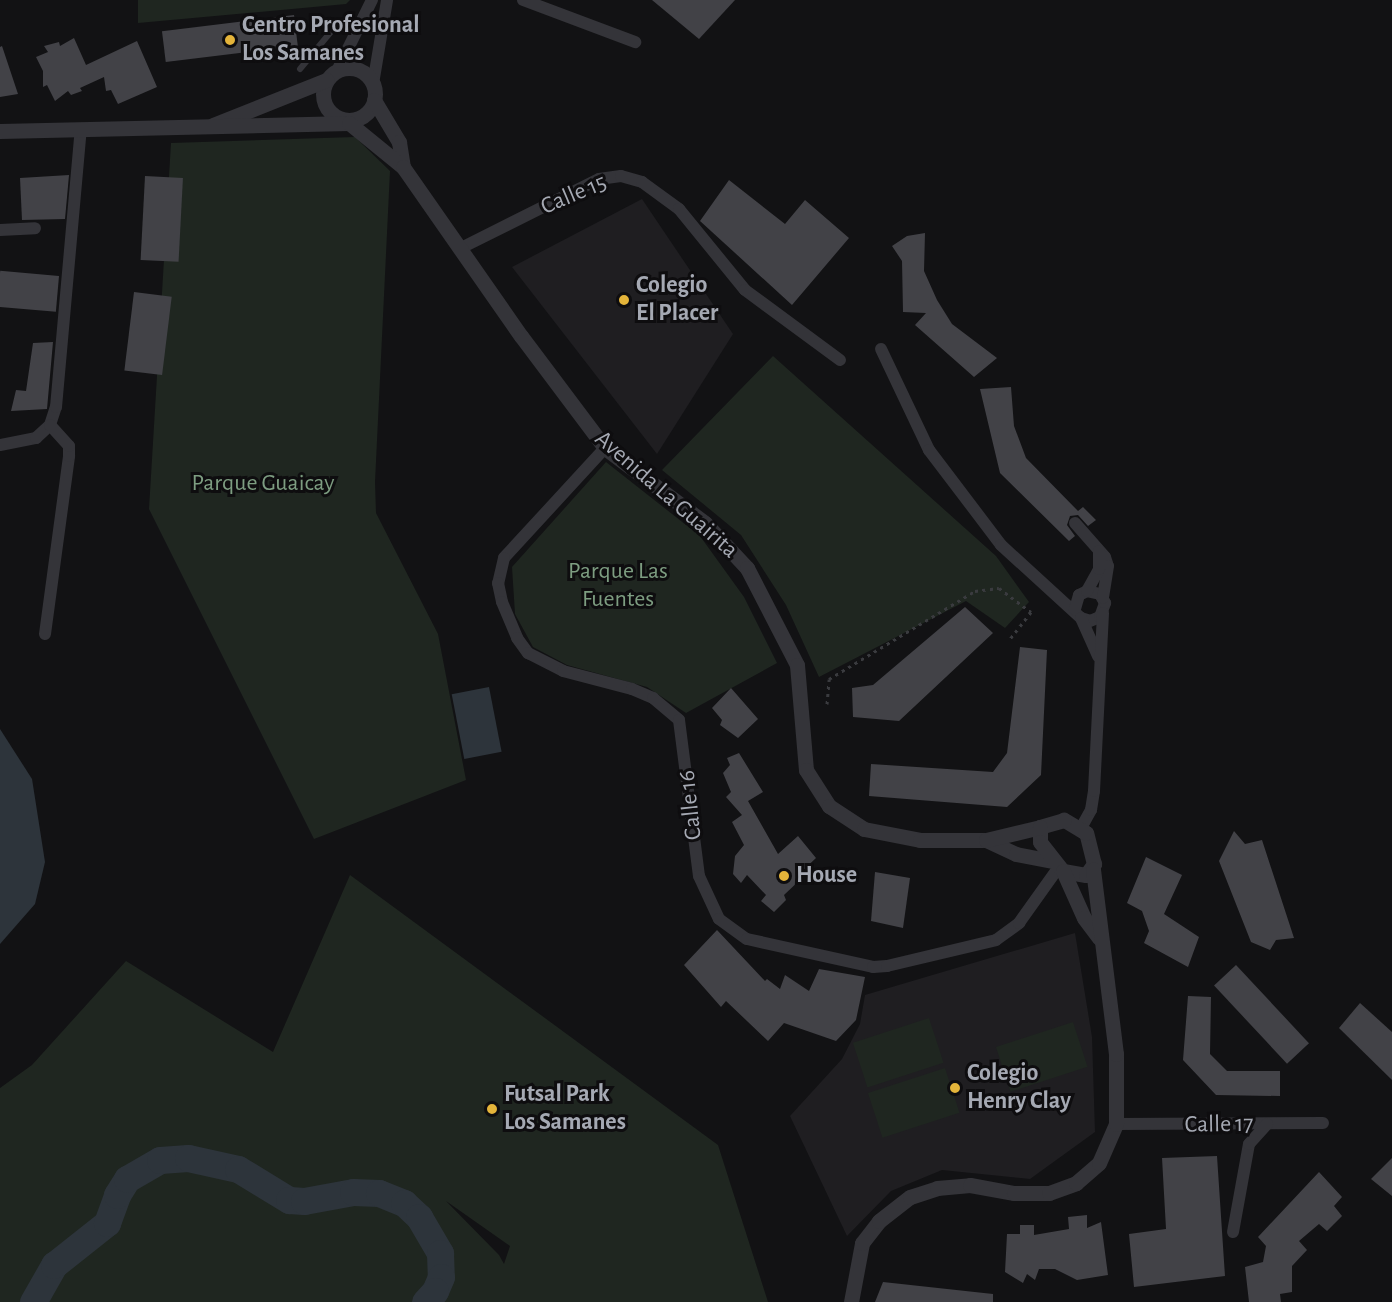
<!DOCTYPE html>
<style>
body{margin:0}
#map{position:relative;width:1392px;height:1302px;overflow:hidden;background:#121214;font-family:"Alegreya Sans",sans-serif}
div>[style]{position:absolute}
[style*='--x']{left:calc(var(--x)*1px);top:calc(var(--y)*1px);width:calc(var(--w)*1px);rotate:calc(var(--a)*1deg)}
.built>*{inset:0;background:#1f1e21}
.green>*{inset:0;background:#1f2620;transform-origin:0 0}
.water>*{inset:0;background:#2d343b;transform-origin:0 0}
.river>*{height:27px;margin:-13.5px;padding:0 13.5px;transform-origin:13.5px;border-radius:13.5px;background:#2d343b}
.building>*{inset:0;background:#424247;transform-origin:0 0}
.path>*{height:3px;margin-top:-1.5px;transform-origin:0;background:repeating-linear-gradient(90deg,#3a3b3f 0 3px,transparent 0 7.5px)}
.service>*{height:6px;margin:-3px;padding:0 3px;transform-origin:3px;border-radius:3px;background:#343439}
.minor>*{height:12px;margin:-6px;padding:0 6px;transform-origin:6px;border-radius:6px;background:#343439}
.tertiary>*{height:15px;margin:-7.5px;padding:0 7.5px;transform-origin:7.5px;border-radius:7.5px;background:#343439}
.tertiary>.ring{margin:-7.5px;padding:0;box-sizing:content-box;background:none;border:15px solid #343439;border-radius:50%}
.dots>*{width:16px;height:16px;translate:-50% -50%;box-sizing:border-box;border:3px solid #0e0d0f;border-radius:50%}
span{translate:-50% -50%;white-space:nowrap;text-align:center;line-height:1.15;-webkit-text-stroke:6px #0e0d0f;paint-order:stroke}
.poi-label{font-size:24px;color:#a5a9b3;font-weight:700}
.left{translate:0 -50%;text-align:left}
.street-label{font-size:24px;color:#a5a9b3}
.park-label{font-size:24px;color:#7d9d81}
</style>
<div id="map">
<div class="built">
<i style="clip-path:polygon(642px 199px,733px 334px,657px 454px,512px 267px)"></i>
<i style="clip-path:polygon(1075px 933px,1092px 1037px,1095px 1132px,1030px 1179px,942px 1170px,891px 1191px,847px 1236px,790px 1116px,842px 1059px,860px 1024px,865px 995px)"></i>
</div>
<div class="green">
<i style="clip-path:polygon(138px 0,350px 0,346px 4px,138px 23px)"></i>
<i style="clip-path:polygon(355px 137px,390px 171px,375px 482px,376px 513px,438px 634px,466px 780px,314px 839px,149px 509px,171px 143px)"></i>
<i style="clip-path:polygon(773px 356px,996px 556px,1029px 602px,1005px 628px,966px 601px,819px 677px,786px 605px,741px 535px,662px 470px)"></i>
<i style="clip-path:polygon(606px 462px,700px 536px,744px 597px,777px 663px,686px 713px,647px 687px,567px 665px,533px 647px,515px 614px,512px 567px)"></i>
<i style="clip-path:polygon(evenodd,350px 875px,718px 1145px,768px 1302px,0 1302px,0 1088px,32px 1065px,126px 961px,273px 1052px,350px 875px,446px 1201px,510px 1246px,504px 1264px,499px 1255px,446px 1201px)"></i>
<i style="left:929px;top:1018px;width:47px;height:80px;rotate:72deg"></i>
<i style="left:1073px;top:1022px;width:47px;height:81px;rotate:72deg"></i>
<i style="left:945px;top:1068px;width:47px;height:81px;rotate:72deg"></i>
</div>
<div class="water">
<i style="left:489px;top:687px;width:66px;height:38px;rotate:79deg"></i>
<i style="clip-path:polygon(0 729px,32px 779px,45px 862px,35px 904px,0 944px)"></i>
</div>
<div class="river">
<i style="--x:33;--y:1302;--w:43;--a:-60.4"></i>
<i style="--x:54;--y:1265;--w:68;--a:-38.4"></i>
<i style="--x:107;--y:1223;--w:30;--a:-70"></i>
<i style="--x:117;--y:1195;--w:19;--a:-58"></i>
<i style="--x:127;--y:1179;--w:38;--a:-30"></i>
<i style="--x:160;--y:1160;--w:28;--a:-4"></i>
<i style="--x:188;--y:1158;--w:51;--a:12.4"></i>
<i style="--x:238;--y:1169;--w:60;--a:31.3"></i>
<i style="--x:289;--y:1200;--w:15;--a:4"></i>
<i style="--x:304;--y:1201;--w:50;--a:-10.4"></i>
<i style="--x:353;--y:1192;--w:26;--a:2"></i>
<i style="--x:379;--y:1193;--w:27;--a:22"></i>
<i style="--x:404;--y:1203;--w:21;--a:43"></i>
<i style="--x:419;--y:1217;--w:42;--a:59.7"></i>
<i style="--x:440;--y:1253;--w:24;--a:88"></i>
<i style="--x:441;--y:1277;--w:15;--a:113"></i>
<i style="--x:435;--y:1291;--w:15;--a:132"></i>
</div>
<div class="building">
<i style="clip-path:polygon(652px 0,735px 0,699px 39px)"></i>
<i style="left:294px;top:15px;width:31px;height:133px;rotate:83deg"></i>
<i style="clip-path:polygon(74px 38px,86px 65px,137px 41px,157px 87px,118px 104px,111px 90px,106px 91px,104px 77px,80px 88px,82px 91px,71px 95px,68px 91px,55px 101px,47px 85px,43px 87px,43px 71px,36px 57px,48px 52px,44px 46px,59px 42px,60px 46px)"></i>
<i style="clip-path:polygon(2px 46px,18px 94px,0 97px,0 47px)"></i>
<i style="clip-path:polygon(69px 175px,65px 219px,22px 220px,20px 178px)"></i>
<i style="left:145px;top:176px;width:38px;height:84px;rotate:3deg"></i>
<i style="clip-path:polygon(729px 180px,785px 224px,805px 200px,849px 238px,792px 305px,700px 221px)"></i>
<i style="clip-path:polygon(925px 233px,924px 271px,937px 300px,952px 324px,997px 358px,974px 377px,915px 325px,926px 313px,903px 312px,902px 261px,892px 246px,907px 236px)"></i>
<i style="left:59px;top:276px;width:36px;height:59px;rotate:95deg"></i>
<i style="left:134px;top:292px;width:38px;height:79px;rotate:7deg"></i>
<i style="clip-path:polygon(53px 342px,47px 409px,11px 411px,16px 390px,26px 391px,33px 343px)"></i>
<i style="clip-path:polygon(1011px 387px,1014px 426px,1026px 458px,1078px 511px,1083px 507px,1096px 520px,1088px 526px,1078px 515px,1070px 516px,1067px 525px,1075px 536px,1069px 541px,1000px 473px,980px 389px)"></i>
<i style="clip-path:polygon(965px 607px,993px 633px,899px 721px,853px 717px,852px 688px,873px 685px)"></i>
<i style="clip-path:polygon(1020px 647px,1047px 650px,1041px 775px,1007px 807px,869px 796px,871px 764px,993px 772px,1007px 753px)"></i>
<i style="clip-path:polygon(731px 688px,758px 719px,738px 738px,720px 725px,722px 720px,712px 708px)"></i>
<i style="clip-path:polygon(739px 753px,763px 792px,748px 801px,778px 854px,798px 836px,816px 858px,799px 874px,802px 878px,784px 895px,786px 900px,774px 912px,761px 901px,766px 895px,747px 875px,741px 883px,733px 874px,735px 856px,744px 845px,732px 822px,742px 815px,726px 797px,731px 792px,723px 773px,730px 765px,727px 758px)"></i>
<i style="clip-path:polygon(1234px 831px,1245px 844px,1262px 840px,1294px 938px,1276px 940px,1270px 950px,1251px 942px,1219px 861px)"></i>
<i style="clip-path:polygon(1146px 857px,1182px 875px,1164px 914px,1199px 937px,1188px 967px,1144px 943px,1149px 931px,1142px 911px,1127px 903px)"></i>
<i style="clip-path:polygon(875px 872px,910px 878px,903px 928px,871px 921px)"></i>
<i style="clip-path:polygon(717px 930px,765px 981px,767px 979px,780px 989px,785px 975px,809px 991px,819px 969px,865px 977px,856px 1020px,836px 1041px,784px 1023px,768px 1041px,726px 1001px,721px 1007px,684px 965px)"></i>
<i style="left:1236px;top:965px;width:107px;height:30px;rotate:47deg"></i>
<i style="clip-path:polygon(1188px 996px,1211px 997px,1210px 1054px,1227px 1071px,1280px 1071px,1280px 1096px,1216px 1095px,1183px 1060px)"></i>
<i style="clip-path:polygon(1360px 1003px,1392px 1032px,1392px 1080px,1339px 1028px)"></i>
<i style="clip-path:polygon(1217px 1156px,1225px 1276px,1134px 1287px,1129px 1234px,1166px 1229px,1162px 1158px)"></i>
<i style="clip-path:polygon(1392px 1158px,1392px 1196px,1371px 1179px)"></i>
<i style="clip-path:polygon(1319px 1172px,1342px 1197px,1334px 1206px,1342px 1216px,1327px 1231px,1319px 1224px,1299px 1241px,1307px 1250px,1292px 1266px,1292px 1292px,1280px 1294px,1281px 1302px,1249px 1302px,1245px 1267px,1263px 1262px,1266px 1246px,1258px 1237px)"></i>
<i style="clip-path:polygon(1087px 1215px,1087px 1228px,1101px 1222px,1108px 1275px,1077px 1280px,1055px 1269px,1039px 1269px,1035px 1280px,1027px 1274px,1023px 1283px,1005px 1272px,1007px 1234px,1020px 1234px,1020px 1225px,1034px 1225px,1034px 1235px,1069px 1229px,1068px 1217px)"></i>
<i style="clip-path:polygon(883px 1282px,993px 1294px,993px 1302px,875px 1302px)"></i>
</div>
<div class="path">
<i style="--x:827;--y:704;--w:25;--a:-85"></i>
<i style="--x:829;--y:679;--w:170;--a:-31.1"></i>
<i style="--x:975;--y:591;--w:24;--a:-7"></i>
<i style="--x:999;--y:588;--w:40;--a:37"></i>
<i style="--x:1031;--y:612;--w:36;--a:128"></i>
</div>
<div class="service">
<i style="--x:300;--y:69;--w:53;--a:-50.3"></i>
<i style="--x:334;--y:28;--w:25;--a:-9"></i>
</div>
<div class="minor">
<i style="--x:523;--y:0;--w:120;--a:20.6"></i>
<i style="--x:338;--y:69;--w:77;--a:-63.8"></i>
<i style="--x:373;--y:84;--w:85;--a:-80.5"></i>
<i style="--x:0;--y:230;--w:35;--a:-3"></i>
<i style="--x:461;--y:248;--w:154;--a:-26.6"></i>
<i style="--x:599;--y:179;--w:22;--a:-8"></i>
<i style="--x:621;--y:176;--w:22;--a:16"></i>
<i style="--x:642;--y:182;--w:46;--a:36.1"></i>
<i style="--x:679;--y:209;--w:104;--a:50.8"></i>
<i style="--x:745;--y:290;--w:118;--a:36.4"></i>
<i style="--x:881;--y:349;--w:112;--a:64.6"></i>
<i style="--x:929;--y:450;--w:119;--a:52.8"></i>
<i style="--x:1001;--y:545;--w:108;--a:42.4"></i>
<i style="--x:1081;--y:618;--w:9;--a:18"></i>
<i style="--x:1090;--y:621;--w:11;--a:-22"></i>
<i style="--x:1100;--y:617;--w:15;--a:-70"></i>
<i style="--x:1105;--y:603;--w:10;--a:-119"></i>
<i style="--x:1100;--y:594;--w:13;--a:-167"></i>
<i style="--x:1087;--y:591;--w:9;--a:153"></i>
<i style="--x:1079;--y:595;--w:15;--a:106"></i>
<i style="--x:0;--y:445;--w:37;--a:-11"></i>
<i style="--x:36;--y:438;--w:19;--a:-43"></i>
<i style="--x:50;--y:425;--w:19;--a:-72"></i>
<i style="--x:56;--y:407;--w:279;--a:-84.9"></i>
<i style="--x:605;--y:448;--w:149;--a:132.6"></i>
<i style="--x:504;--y:558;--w:26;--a:103"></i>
<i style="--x:498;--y:583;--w:19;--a:78"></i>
<i style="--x:502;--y:602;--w:39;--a:67"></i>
<i style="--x:517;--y:638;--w:19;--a:54"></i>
<i style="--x:528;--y:653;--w:39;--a:27"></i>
<i style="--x:563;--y:671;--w:71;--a:14.6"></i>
<i style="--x:632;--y:689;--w:23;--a:23"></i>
<i style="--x:653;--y:698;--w:34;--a:40"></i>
<i style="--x:679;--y:720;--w:157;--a:82.7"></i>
<i style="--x:699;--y:876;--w:47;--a:65.1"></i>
<i style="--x:719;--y:919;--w:34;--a:36"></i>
<i style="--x:747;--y:939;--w:129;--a:12.5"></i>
<i style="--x:873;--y:967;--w:14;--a:-4"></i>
<i style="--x:887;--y:966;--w:112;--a:-13.4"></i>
<i style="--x:996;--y:940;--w:29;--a:-36"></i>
<i style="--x:1019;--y:923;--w:69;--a:-54.5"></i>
<i style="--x:1075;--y:523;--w:45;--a:48.6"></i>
<i style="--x:1105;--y:557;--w:9;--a:72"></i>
<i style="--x:1108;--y:566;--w:32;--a:99"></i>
<i style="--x:1087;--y:591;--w:25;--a:-61"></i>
<i style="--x:1099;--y:569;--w:18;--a:-90"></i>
<i style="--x:1081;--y:618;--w:42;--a:65.9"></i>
<i style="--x:45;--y:634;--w:180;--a:-82.3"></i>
<i style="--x:69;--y:456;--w:10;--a:-90"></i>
<i style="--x:69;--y:446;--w:28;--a:-132"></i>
<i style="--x:1081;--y:828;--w:21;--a:-61"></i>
<i style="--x:1091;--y:810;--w:19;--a:-81"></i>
<i style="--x:1094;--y:791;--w:178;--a:-87.1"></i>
<i style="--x:1116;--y:1124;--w:207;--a:-0.3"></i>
<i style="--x:1233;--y:1232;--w:89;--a:-79.7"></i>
<i style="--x:1249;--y:1144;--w:27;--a:-48"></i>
</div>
<div class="tertiary">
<i class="ring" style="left:323px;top:68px;width:37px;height:37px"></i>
<i style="--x:374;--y:100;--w:49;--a:59.2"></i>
<i style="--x:399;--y:142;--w:25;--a:81"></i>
<i style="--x:213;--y:125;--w:122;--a:-21.7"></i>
<i style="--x:0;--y:131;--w:349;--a:-1.3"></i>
<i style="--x:349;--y:123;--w:70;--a:39.2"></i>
<i style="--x:403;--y:167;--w:206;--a:55.1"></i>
<i style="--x:521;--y:336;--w:140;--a:53.1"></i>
<i style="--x:605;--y:448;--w:125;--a:36.9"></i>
<i style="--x:705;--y:523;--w:62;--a:47"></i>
<i style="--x:747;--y:568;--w:109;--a:62.7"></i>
<i style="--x:797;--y:665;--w:105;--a:85.1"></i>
<i style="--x:806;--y:770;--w:43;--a:57.4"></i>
<i style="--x:829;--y:806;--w:42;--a:33.3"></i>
<i style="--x:864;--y:829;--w:57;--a:11.1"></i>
<i style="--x:920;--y:840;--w:66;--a:0"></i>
<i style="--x:986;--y:840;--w:33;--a:25"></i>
<i style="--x:1016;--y:854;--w:38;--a:11"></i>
<i style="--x:986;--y:840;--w:56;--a:-13.5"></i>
<i style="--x:1063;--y:871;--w:23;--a:10"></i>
<i style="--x:1086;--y:875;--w:14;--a:-54"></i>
<i style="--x:1094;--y:864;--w:32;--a:-104"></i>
<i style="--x:1086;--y:833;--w:26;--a:-149"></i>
<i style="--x:1064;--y:820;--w:25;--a:164"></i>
<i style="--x:1040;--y:827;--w:15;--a:90"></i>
<i style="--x:1040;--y:842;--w:37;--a:52"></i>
<i style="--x:1063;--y:871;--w:51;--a:65.9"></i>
<i style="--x:1084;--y:918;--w:25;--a:53"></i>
<i style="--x:851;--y:1302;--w:60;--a:-79.4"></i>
<i style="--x:862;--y:1243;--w:28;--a:-52"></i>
<i style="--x:879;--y:1221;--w:39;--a:-38"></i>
<i style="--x:910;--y:1197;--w:28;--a:-18"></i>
<i style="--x:937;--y:1188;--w:33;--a:-5"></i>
<i style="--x:970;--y:1185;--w:45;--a:10.3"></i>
<i style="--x:1014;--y:1193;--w:35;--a:0"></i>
<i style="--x:1049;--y:1193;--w:29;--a:-20"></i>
<i style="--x:1076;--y:1183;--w:30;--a:-41"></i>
<i style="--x:1099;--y:1163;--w:43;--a:-66.4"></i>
<i style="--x:1116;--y:1124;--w:70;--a:-90"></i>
<i style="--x:1116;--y:1054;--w:186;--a:-97.1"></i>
</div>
<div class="dots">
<i style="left:230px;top:40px;background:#e4b43a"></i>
<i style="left:624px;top:300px;background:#e4b43a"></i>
<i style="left:784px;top:876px;background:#e4b43a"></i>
<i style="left:955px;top:1088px;background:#e4b43a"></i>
<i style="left:492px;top:1109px;background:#e4b43a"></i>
</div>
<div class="poi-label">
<span class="left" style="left:242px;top:40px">Centro Profesional<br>Los Samanes</span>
<span class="left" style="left:636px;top:300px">Colegio<br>El Placer</span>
<span class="left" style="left:796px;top:876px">House</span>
<span class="left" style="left:967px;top:1088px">Colegio<br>Henry Clay</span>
<span class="left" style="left:504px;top:1109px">Futsal Park<br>Los Samanes</span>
</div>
<div class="street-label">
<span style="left:574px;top:195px;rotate:-23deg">Calle 15</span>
<span style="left:666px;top:495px;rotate:41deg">Avenida La Guairita</span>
<span style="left:691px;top:805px;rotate:-96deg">Calle 16</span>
<span style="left:1219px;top:1125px;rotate:-1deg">Calle 17</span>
</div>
<div class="park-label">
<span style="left:263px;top:484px">Parque Guaicay</span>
<span style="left:618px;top:586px">Parque Las<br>Fuentes</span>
</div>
</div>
